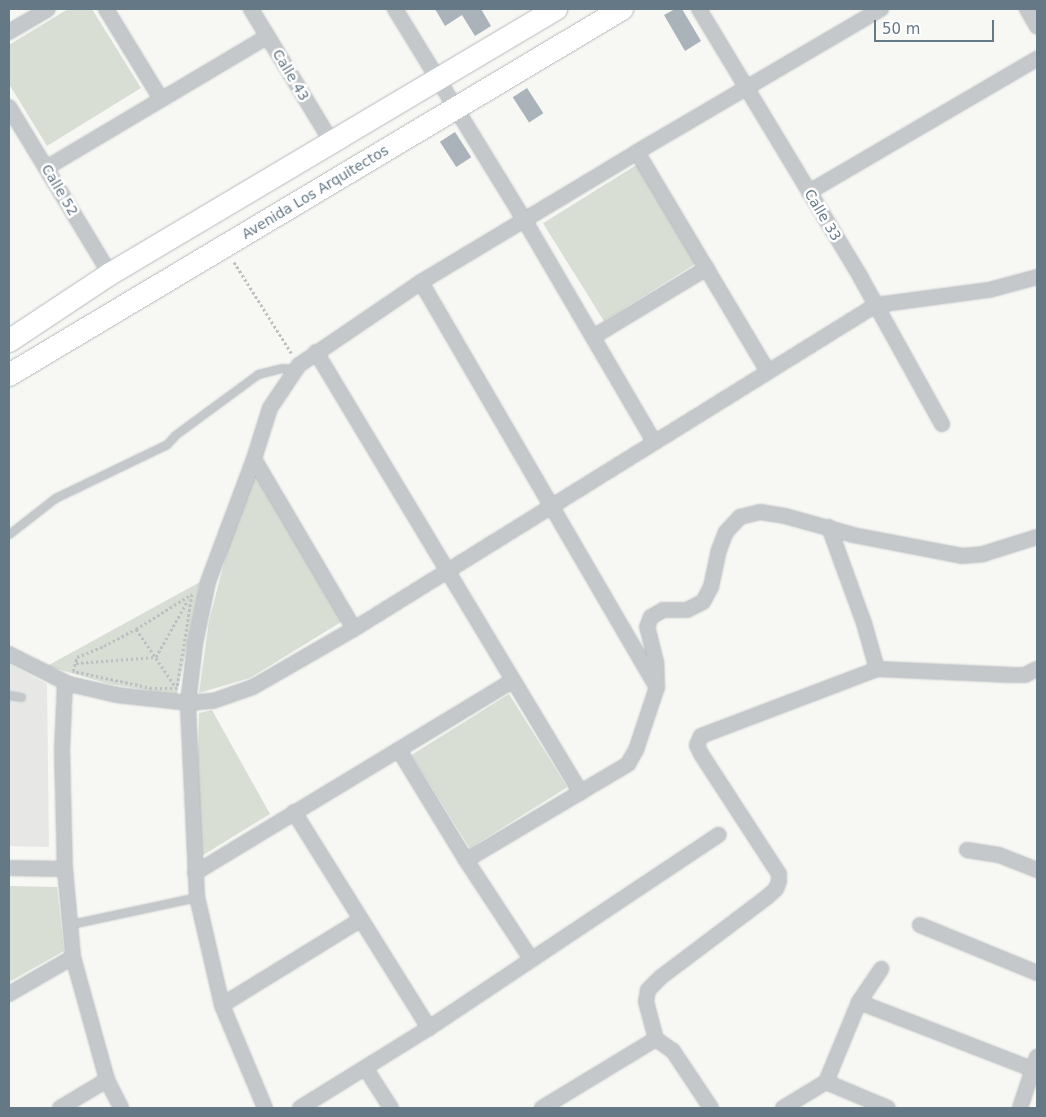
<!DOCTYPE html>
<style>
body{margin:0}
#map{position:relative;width:1046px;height:1117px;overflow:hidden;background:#f7f7f3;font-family:"DejaVu Sans",sans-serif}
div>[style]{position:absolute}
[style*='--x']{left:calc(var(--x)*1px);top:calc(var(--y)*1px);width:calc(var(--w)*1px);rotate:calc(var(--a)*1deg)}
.built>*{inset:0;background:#e7e8e6}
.green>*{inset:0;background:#d8ded4;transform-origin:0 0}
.building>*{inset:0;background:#aab3b9;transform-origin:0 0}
.path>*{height:3px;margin-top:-1.5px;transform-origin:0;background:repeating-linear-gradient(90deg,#bdc0c2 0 2.5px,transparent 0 5px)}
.roads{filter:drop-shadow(0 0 1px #b5babe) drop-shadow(0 0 1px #b5babe)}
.lane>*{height:7px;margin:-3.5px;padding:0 3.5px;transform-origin:3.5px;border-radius:3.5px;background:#c4c8cb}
.street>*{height:14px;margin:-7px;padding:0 7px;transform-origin:7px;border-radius:7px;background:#c4c8cb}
.primary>*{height:22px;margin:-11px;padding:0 11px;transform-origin:11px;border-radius:11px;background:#fff}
span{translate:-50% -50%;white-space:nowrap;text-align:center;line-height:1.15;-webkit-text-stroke:5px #fff;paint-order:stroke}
.street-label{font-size:14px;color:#647886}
.frame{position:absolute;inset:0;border:10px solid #647886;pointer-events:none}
.scale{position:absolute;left:874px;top:20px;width:120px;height:22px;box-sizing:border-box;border:2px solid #647886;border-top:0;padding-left:6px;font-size:15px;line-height:18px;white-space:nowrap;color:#647886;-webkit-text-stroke:4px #fff;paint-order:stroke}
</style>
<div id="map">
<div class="built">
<i style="clip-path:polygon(9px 664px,47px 684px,49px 847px,9px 846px)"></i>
</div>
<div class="green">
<i style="clip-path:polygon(68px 9px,92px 9px,141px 88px,47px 146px,9px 84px,9px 45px)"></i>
<i style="left:638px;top:164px;width:115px;height:112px;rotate:58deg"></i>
<i style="clip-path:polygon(255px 468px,346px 619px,250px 678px,199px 693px,209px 621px,230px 540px)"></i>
<i style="clip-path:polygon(200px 582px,177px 695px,109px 684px,47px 666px)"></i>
<i style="left:509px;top:694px;width:110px;height:115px;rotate:58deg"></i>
<i style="clip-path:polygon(212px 710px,270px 814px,200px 857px,197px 791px,199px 713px)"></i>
<i style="clip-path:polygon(9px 886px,57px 887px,64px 951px,9px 982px)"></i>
</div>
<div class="building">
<i style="clip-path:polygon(435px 9px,481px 9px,491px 26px,475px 36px,462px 15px,445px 26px)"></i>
<i style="clip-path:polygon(675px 9px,682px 9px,701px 41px,685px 51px,664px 15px)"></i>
<i style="left:527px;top:88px;width:30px;height:17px;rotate:57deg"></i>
<i style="left:455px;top:132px;width:30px;height:18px;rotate:57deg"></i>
</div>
<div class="path">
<i style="--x:234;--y:262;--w:109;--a:57.8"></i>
<i style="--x:192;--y:594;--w:95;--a:99.1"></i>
<i style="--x:177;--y:688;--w:25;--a:180"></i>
<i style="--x:152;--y:688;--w:81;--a:-167.9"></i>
<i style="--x:73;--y:671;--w:15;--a:-74"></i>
<i style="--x:77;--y:657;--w:29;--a:-22"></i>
<i style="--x:104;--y:646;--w:36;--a:-28"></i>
<i style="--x:136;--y:629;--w:66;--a:-32"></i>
<i style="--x:136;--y:629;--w:69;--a:55.6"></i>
<i style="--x:76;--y:663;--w:80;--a:-4.3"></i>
<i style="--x:156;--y:657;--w:65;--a:-60.7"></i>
</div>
<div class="roads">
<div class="lane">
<i style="--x:9;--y:534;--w:58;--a:-38"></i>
<i style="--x:55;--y:498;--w:124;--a:-25.7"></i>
<i style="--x:167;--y:444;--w:12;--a:-48"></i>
<i style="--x:175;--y:435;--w:103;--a:-36.3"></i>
<i style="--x:258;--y:374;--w:25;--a:-14"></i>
<i style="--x:282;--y:368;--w:14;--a:4"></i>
<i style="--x:9;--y:695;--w:12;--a:9"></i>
<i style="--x:71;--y:924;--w:129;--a:-12.1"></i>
</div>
<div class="street">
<i style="--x:106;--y:9;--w:105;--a:58.6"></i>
<i style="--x:251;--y:9;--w:154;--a:58.8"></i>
<i style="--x:395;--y:9;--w:249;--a:58.5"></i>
<i style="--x:525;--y:221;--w:256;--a:59.7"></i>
<i style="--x:699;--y:9;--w:314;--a:58.9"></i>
<i style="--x:861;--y:278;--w:167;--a:61"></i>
<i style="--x:1027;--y:9;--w:20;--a:60"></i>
<i style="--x:9;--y:32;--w:45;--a:-30.5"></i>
<i style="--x:9;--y:107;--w:195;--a:58.8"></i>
<i style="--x:637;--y:152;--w:256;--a:59.2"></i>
<i style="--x:46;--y:168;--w:258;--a:-30.7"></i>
<i style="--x:809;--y:192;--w:264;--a:-30.3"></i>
<i style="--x:421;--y:282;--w:469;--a:59.8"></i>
<i style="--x:657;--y:687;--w:66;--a:108.4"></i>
<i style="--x:636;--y:750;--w:16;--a:120"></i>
<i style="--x:628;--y:764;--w:188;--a:149.3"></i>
<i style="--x:593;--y:337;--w:133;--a:-31.2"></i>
<i style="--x:316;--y:352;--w:514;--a:59"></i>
<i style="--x:254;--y:459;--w:197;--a:59.5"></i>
<i style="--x:829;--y:527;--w:102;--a:70"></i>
<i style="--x:864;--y:623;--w:48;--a:74.2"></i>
<i style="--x:9;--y:654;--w:67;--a:26.6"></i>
<i style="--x:69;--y:684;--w:49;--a:12.9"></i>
<i style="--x:117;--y:695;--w:71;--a:6.4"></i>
<i style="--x:188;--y:703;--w:25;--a:-5"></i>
<i style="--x:213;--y:701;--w:42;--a:-19.3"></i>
<i style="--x:253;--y:687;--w:116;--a:-29.9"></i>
<i style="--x:354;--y:629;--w:614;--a:-31.83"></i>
<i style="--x:876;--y:305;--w:114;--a:-7.6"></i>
<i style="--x:989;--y:290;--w:50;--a:-15.2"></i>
<i style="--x:65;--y:682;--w:68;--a:92.5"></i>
<i style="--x:62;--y:750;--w:119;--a:88.6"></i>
<i style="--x:65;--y:869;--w:88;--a:84.8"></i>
<i style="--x:73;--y:957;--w:128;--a:74.5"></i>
<i style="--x:107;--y:1080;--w:31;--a:63"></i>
<i style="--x:657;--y:686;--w:24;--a:-92"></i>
<i style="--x:656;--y:662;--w:36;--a:-104"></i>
<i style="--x:647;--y:627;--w:11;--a:-68"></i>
<i style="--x:651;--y:617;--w:14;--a:-30"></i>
<i style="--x:663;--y:610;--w:24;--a:0"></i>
<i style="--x:687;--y:610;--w:18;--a:-27"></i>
<i style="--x:703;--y:602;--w:17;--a:-62"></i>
<i style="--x:711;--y:587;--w:38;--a:-78"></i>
<i style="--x:719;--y:550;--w:19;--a:-69"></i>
<i style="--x:726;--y:532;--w:21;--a:-47"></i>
<i style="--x:740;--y:517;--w:21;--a:-14"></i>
<i style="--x:760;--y:512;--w:25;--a:9"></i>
<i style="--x:785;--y:516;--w:71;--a:15.6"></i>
<i style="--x:853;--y:535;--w:111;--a:10.9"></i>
<i style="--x:962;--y:556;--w:21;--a:-5"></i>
<i style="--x:983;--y:554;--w:57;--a:-17.5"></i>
<i style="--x:399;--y:750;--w:129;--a:58.7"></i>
<i style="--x:466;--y:860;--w:118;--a:56.7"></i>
<i style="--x:294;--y:812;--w:255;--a:58"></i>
<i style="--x:967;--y:850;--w:32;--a:9"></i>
<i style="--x:999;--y:855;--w:41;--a:21.5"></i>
<i style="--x:9;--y:868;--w:56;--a:1"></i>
<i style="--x:195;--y:873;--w:371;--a:-31.2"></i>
<i style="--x:920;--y:925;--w:126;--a:22.3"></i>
<i style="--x:9;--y:994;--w:74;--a:-30"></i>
<i style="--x:859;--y:1002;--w:191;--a:21.2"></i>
<i style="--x:222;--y:1005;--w:162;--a:-31.6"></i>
<i style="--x:366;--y:1069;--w:46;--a:57.3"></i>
<i style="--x:826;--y:1082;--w:67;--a:22.8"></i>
<i style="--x:60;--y:1108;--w:55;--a:-30.8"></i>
<i style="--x:265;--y:1108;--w:112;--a:-112.7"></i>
<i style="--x:222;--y:1005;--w:111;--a:-103"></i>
<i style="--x:197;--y:897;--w:194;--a:-92.7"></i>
<i style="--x:188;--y:703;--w:59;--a:-83.2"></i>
<i style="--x:195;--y:644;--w:63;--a:-78.2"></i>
<i style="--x:208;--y:582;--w:131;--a:-69.5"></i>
<i style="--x:254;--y:459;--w:53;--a:-72.6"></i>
<i style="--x:270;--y:408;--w:52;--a:-56"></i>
<i style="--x:299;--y:365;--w:148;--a:-34.2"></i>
<i style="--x:421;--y:282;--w:252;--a:-31"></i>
<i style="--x:637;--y:152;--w:283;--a:-30.4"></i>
<i style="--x:300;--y:1108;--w:152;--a:-31.8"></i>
<i style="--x:429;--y:1028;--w:348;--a:-33.7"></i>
<i style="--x:542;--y:1108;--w:133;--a:-31.2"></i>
<i style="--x:711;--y:1108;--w:69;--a:-123.7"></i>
<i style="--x:673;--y:1051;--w:21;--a:-145"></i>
<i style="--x:656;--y:1039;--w:38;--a:-105"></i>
<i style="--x:646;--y:1002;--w:12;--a:-81"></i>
<i style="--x:648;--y:990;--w:18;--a:-45"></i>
<i style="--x:661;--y:977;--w:131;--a:-37"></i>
<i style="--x:766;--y:898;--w:13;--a:-42"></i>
<i style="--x:776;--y:889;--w:9;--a:-69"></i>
<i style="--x:779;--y:881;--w:7;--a:-90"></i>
<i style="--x:779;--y:874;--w:143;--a:-123"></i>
<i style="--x:701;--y:754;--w:10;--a:-114"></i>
<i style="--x:697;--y:745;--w:10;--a:-66"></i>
<i style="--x:701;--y:736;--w:188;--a:-20.8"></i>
<i style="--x:877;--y:669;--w:135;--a:2.5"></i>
<i style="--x:1012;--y:675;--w:13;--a:0"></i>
<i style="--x:1025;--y:675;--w:13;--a:-27"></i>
<i style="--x:783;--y:1108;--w:50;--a:-31.2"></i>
<i style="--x:826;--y:1082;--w:87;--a:-67.6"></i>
<i style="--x:859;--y:1002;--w:40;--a:-56"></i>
<i style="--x:1020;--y:1108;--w:54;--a:-71.6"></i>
</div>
<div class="primary">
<i style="--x:9;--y:341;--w:121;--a:-33.6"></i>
<i style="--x:110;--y:274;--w:519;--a:-30.72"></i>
<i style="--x:9;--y:375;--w:714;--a:-30.84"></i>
</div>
</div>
<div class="street-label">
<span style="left:291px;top:75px;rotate:59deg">Calle 43</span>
<span style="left:60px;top:190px;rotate:59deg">Calle 52</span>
<span style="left:315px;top:192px;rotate:-31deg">Avenida Los Arquitectos</span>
<span style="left:823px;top:215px;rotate:59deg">Calle 33</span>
</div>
<div class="frame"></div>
<div class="scale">50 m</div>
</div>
